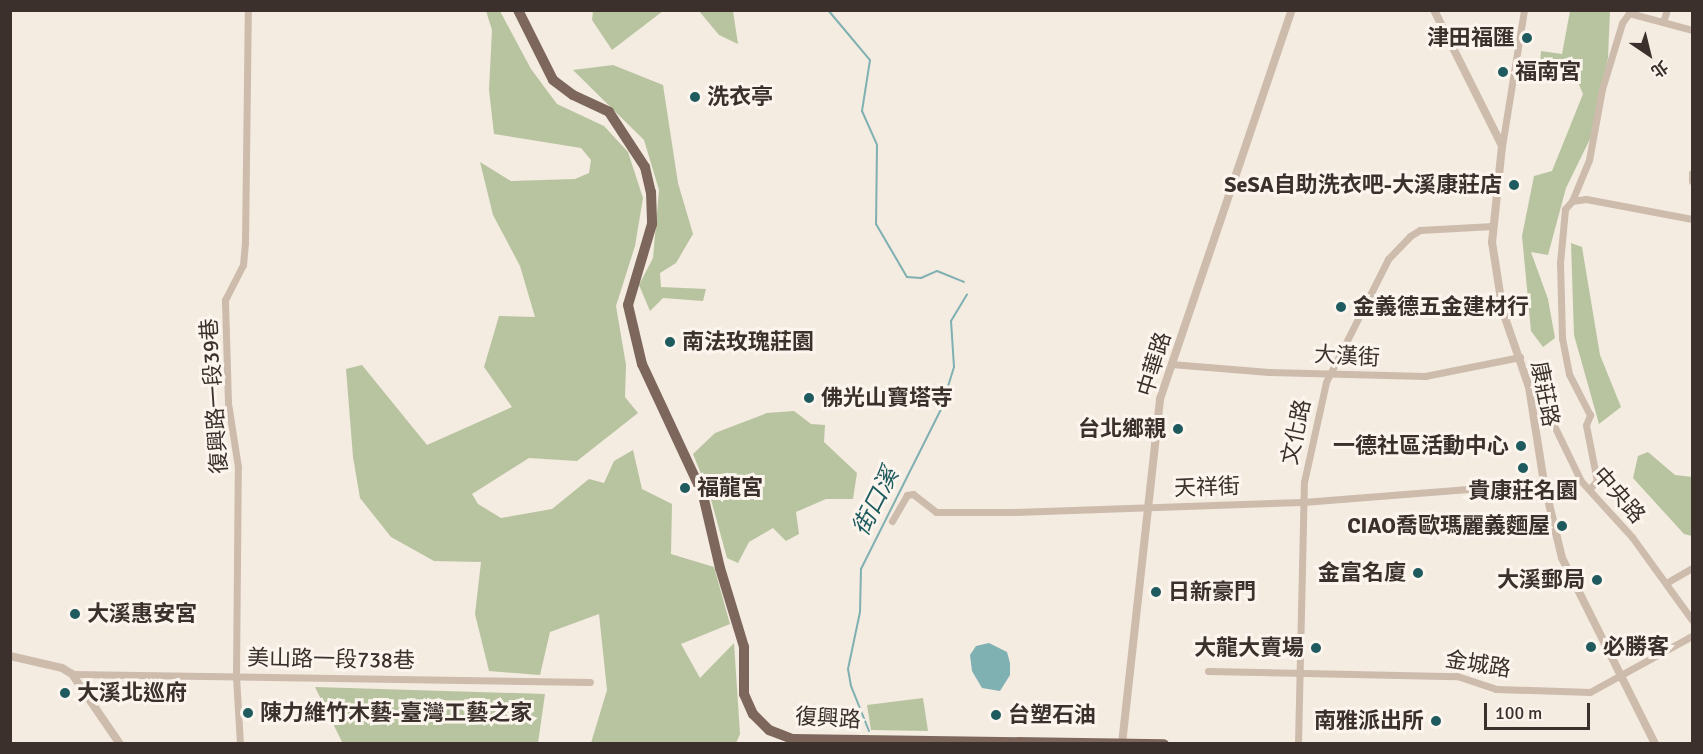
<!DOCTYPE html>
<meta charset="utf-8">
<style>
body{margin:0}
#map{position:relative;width:1703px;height:754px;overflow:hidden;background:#f4ebe1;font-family:Signika,"Noto Sans TC",sans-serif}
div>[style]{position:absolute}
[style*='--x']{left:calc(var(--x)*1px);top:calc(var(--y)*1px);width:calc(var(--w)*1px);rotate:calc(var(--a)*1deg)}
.green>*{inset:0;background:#b8c4a0}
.water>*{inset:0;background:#7fb0b2}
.stream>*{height:2px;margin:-1px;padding:0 1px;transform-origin:1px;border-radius:1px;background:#7fb0b2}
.minor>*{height:7px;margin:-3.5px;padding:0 3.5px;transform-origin:3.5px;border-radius:3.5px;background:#cdbbac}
.tertiary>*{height:8px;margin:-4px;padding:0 4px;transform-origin:4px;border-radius:4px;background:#cdbbac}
.primary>*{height:10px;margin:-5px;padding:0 5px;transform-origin:5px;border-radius:5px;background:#7d675c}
.dots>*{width:16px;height:16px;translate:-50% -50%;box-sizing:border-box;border:3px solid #fbf5ee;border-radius:50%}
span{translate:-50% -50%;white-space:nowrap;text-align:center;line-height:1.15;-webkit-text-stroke:6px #fbf5ee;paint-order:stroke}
.poi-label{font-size:22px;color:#3b302b;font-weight:700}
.right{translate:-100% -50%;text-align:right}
.left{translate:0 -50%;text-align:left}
.street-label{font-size:22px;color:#3b302b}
.water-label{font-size:24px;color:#1f5a5e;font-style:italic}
.frame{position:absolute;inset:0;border:12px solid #3b302b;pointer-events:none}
.north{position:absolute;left:1619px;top:24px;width:60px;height:60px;-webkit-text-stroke:4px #fbf5ee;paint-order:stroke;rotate:145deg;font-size:16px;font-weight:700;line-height:24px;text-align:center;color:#3b302b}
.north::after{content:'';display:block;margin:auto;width:21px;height:27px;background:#3b302b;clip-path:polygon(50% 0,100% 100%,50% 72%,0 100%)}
.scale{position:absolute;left:1484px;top:703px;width:106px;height:27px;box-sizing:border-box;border:3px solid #3b302b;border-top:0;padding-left:8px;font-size:18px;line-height:21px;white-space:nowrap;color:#3b302b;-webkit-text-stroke:4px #fbf5ee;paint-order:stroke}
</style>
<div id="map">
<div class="green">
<i style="clip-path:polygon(486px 11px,500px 11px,531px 69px,557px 104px,604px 126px,628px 152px,643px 198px,635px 246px,616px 306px,626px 365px,625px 397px,638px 413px,577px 461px,529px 458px,472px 494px,478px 504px,501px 518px,552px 509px,589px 479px,604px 483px,614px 461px,633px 450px,642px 489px,672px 504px,671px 554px,714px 567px,730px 624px,681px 644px,700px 678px,734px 643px,740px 734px,736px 743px,591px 743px,607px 690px,599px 614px,550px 632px,540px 675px,489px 671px,475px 614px,481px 562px,434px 561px,391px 537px,360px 498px,353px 457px,346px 369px,362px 365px,427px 445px,512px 407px,484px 367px,499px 316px,535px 317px,520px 266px,493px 215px,480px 162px,511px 181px,575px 179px,589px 173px,591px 160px,581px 148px,494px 134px,489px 90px,492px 30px)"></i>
<i style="clip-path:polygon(593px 11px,593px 10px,663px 11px,612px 50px,592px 20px)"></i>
<i style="clip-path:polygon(699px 11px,733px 11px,738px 44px,719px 35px)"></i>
<i style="clip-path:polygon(1570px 11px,1610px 11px,1608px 58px,1591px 137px,1566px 188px,1548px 255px,1531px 252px,1548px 299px,1555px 338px,1543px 347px,1531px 331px,1522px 236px,1534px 176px,1552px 171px,1583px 94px,1577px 80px,1563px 70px,1540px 66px,1541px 51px,1562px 54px)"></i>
<i style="clip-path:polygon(613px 65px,663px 85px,678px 183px,693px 234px,676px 263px,660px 273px,661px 287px,706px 289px,703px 301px,663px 298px,650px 311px,639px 285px,653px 258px,659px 190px,644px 140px,573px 70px)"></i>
<i style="clip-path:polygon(1571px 243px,1582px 247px,1600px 355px,1621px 407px,1599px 424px,1574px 335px)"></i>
<i style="clip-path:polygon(794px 411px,811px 424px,825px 425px,824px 442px,857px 473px,853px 499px,826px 499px,796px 512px,799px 534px,786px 541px,773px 528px,749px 542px,738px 563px,727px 558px,710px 496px,693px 454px,715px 433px,767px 413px)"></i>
<i style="clip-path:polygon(1648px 452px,1675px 475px,1692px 477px,1692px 536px,1684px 534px,1633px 478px,1638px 456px)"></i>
<i style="clip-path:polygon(315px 687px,545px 694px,538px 743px,343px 744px)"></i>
<i style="clip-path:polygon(923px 698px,928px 731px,871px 730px,867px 705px)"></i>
</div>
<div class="water">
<i style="clip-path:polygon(989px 643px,1007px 652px,1010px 663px,1010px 675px,1000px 691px,982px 688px,972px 671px,970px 655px,976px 646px)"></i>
</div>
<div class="stream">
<i style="--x:828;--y:10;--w:65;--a:50"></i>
<i style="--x:870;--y:60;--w:52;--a:98.9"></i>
<i style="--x:862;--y:111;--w:37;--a:66"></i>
<i style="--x:877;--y:145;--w:79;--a:90.7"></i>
<i style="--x:876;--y:224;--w:61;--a:59.7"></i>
<i style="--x:907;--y:277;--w:14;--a:4"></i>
<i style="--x:921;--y:278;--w:17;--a:-24"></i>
<i style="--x:937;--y:271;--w:29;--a:22"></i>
<i style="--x:869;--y:731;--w:48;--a:-111.8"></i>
<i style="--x:851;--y:686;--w:17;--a:-100"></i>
<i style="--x:848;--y:669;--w:58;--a:-78.1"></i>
<i style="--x:860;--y:612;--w:43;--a:-88.7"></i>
<i style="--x:861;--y:569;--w:179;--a:-63.4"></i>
<i style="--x:941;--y:409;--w:44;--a:-72.8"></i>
<i style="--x:954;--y:367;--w:46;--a:-93.7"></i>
<i style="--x:951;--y:321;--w:31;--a:-59"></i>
</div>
<div class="minor">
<i style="--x:1663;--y:22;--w:13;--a:-72"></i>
<i style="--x:1502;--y:146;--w:138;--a:-80.8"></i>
<i style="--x:1692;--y:173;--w:8;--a:90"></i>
<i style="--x:1572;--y:201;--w:14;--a:-8"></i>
<i style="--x:1586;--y:199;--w:108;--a:10.7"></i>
<i style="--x:1171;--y:364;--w:98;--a:4.7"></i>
<i style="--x:1269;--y:372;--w:156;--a:1.5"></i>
<i style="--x:1425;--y:376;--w:97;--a:-11.3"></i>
<i style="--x:1529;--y:387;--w:26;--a:51"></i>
<i style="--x:1545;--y:407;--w:82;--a:64.1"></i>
<i style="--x:1581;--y:481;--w:76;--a:47.7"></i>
<i style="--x:1632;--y:537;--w:102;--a:54.1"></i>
<i style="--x:1589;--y:489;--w:11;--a:-45"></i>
<i style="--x:1597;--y:481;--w:57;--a:-101.1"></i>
<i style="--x:1586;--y:425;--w:11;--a:-68"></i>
<i style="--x:1590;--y:415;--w:46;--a:-117.1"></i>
<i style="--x:1569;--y:374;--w:37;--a:-101"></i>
<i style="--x:1562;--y:338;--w:75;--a:-91.5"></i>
<i style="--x:1560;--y:263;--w:54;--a:-84.7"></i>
<i style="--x:1565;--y:209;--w:11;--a:-49"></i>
<i style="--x:1572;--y:201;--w:44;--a:-67.5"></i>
<i style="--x:1589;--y:160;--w:72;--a:-79.6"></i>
<i style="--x:1602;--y:89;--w:69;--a:-73.1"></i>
<i style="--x:1622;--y:23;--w:12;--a:-55"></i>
<i style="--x:1629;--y:13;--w:65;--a:15.1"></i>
<i style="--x:892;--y:521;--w:30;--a:-60"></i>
<i style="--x:907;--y:495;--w:6;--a:-9"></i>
<i style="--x:913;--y:494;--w:29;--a:38"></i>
<i style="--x:936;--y:512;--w:77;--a:0"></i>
<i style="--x:1013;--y:512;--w:290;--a:-2"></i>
<i style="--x:1303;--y:502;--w:242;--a:-4.5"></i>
<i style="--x:1666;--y:583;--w:30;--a:-30"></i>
<i style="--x:1208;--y:671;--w:249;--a:1.2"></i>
<i style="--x:1457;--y:676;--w:41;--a:18.4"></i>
<i style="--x:1496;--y:689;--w:94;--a:1.8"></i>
<i style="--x:1590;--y:692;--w:116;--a:-28.8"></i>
<i style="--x:72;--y:674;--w:518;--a:0.88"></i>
<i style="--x:240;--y:744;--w:68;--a:-93.4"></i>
<i style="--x:236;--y:676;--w:209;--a:-89.5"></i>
<i style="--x:238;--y:467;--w:65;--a:-98.9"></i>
<i style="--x:228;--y:403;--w:103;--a:-91.7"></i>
<i style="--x:225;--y:300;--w:39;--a:-63"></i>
<i style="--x:243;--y:265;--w:22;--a:-85"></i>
<i style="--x:245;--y:243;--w:233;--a:-89.3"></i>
<i style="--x:1298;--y:744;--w:262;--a:-88.7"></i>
<i style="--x:1304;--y:482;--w:102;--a:-77.6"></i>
<i style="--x:1326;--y:382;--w:138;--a:-63.2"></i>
<i style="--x:1388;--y:259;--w:32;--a:-46"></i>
<i style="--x:1410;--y:236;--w:12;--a:-31"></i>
<i style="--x:1420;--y:230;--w:73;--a:-3.1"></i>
</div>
<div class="tertiary">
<i style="--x:1434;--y:10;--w:152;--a:63.4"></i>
<i style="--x:1502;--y:146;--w:97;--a:95.9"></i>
<i style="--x:1492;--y:242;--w:71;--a:81.1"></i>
<i style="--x:1503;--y:312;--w:79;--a:70.9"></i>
<i style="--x:1529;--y:387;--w:97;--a:81.1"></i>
<i style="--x:1544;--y:483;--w:77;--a:76.5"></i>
<i style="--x:1562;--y:558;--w:208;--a:63.4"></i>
<i style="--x:10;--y:656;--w:53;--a:13"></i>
<i style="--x:62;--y:668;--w:12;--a:31"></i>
<i style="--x:72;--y:674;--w:85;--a:55.6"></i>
<i style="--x:1122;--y:744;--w:347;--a:-83.7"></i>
<i style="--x:1160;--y:399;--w:411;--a:-71.3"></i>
</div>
<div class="primary">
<i style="--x:518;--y:10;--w:78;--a:63.4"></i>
<i style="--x:553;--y:80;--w:25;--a:37"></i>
<i style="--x:573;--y:95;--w:40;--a:25"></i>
<i style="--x:609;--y:112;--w:66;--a:56.8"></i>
<i style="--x:645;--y:167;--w:26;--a:77"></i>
<i style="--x:651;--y:192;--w:32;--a:88"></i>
<i style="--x:652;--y:224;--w:84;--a:106.5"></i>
<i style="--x:628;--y:305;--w:61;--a:76.7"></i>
<i style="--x:642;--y:364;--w:145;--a:65"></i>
<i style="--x:703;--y:495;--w:75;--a:76.9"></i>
<i style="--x:720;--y:568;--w:83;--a:73.1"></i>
<i style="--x:744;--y:647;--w:47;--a:90"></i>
<i style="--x:744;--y:694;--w:22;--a:66"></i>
<i style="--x:753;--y:714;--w:23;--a:45"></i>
<i style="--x:769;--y:730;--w:26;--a:21"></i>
<i style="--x:793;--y:739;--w:371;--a:0.8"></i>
</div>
<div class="dots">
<i style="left:1527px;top:38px;background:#1f5a5e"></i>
<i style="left:1503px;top:72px;background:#1f5a5e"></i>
<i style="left:695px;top:97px;background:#1f5a5e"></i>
<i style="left:1514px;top:185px;background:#1f5a5e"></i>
<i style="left:1341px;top:307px;background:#1f5a5e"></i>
<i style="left:670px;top:342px;background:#1f5a5e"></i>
<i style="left:809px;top:398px;background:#1f5a5e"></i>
<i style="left:1178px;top:429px;background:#1f5a5e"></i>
<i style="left:1521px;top:446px;background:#1f5a5e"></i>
<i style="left:1523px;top:468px;background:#1f5a5e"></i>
<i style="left:685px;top:488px;background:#1f5a5e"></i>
<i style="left:1562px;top:526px;background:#1f5a5e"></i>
<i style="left:1418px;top:573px;background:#1f5a5e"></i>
<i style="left:1597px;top:580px;background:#1f5a5e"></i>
<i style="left:1156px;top:592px;background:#1f5a5e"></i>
<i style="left:75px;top:614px;background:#1f5a5e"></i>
<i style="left:1591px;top:647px;background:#1f5a5e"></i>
<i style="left:1316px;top:648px;background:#1f5a5e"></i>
<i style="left:65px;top:693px;background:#1f5a5e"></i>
<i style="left:248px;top:713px;background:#1f5a5e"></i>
<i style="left:996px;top:715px;background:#1f5a5e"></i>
<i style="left:1436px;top:721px;background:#1f5a5e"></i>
</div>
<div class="poi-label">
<span class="right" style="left:1515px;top:38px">津田福匯</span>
<span class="left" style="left:1515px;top:72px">福南宮</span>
<span class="left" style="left:707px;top:97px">洗衣亭</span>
<span class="right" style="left:1502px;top:185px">SeSA自助洗衣吧-大溪康莊店</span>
<span class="left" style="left:1353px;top:307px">金義德五金建材行</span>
<span class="left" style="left:682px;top:342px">南法玫瑰莊園</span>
<span class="left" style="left:821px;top:398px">佛光山寶塔寺</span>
<span class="right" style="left:1166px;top:429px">台北鄉親</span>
<span class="right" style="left:1509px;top:446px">一德社區活動中心</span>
<span class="left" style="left:697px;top:488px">福龍宮</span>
<span style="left:1523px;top:491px">貴康莊名園</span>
<span class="right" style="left:1550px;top:526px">CIAO喬歐瑪麗義麵屋</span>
<span class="right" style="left:1406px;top:573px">金富名廈</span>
<span class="right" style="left:1585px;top:580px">大溪郵局</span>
<span class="left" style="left:1168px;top:592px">日新豪門</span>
<span class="left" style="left:87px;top:614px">大溪惠安宮</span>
<span class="left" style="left:1603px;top:647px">必勝客</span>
<span class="right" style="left:1304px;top:648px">大龍大賣場</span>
<span class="left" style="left:77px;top:693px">大溪北巡府</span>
<span class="left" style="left:260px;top:713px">陳力維竹木藝-臺灣工藝之家</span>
<span class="left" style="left:1008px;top:715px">台塑石油</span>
<span class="right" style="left:1424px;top:721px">南雅派出所</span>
</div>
<div class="street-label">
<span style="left:1347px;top:356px;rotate:3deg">大漢街</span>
<span style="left:1154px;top:364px;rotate:-73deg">中華路</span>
<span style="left:1545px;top:394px;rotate:79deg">康莊路</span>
<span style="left:214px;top:396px;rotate:-94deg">復興路一段39巷</span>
<span style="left:1296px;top:432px;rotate:-78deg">文化路</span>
<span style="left:1207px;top:487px;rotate:-2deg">天祥街</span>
<span style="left:1619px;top:495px;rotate:49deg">中央路</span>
<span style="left:331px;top:659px;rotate:1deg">美山路一段738巷</span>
<span style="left:1478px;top:664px;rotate:9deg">金城路</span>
<span style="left:828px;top:718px;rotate:3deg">復興路</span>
</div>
<div class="water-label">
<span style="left:876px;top:502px;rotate:-63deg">街口溪</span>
</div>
<div class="frame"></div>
<div class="north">北</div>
<div class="scale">100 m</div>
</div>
